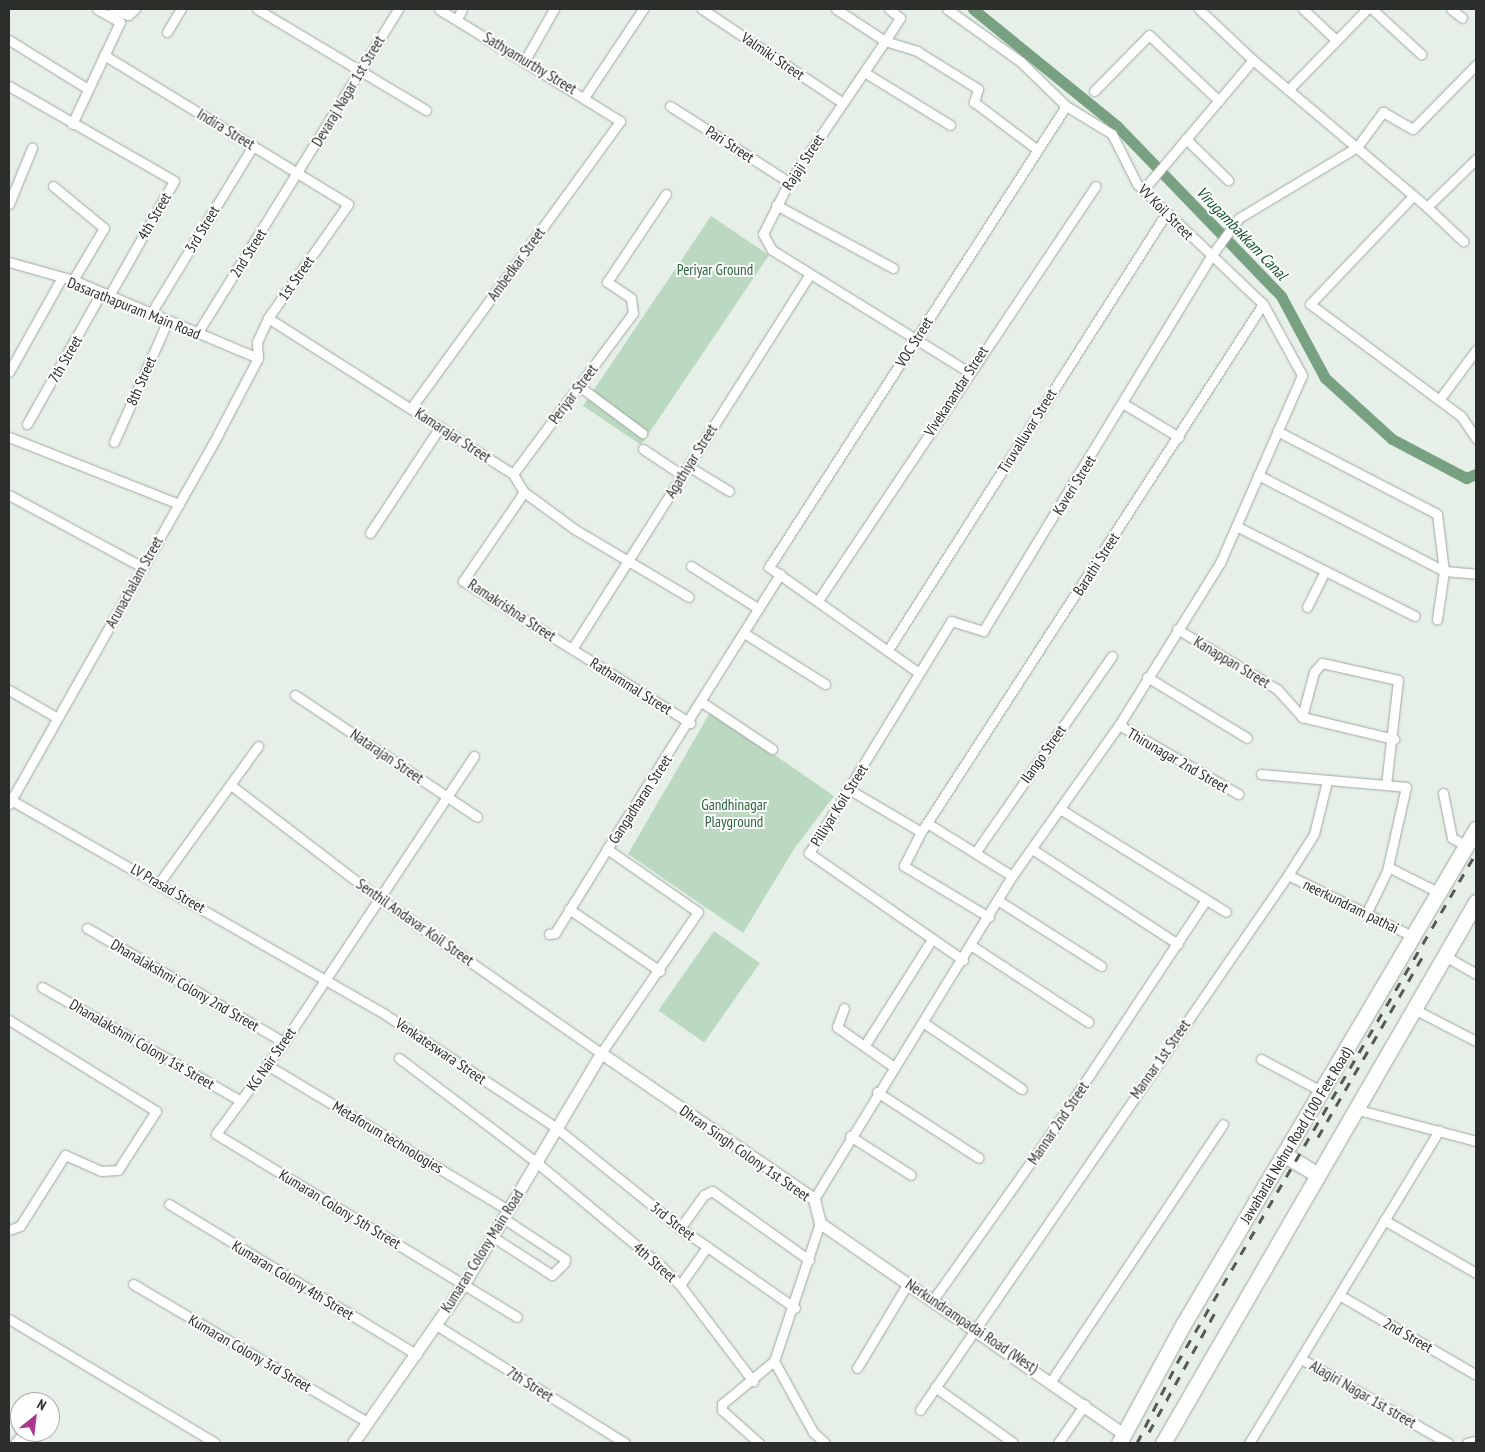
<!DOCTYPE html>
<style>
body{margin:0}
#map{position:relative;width:1485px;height:1452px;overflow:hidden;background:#e7f0e8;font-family:"PT Sans Narrow",sans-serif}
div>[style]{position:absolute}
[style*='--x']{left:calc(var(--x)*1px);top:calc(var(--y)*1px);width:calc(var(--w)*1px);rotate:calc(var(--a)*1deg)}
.green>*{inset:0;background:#bbd9c1;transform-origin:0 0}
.canal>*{height:11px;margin:-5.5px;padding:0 5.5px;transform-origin:5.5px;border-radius:5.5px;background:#78a181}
.roads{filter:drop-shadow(0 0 1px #9ea79f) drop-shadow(0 0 1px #9ea79f)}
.minor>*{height:9px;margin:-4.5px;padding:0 4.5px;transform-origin:4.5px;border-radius:4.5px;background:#fff}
.tertiary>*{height:11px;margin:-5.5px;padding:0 5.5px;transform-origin:5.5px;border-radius:5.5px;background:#fff}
.primary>*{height:15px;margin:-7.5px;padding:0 7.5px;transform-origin:7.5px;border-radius:7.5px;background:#fff}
.rail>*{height:3px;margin-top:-1.5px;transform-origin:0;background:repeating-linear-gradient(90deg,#555955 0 9px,transparent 0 18px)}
span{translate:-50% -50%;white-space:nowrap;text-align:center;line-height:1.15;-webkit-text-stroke:4px #fff;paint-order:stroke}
.street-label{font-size:15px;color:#2b2e2b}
.park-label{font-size:15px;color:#27653a}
.water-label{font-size:16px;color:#13542a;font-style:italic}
.frame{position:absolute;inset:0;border:10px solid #2b2e2b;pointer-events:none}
.north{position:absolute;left:10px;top:1392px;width:50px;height:50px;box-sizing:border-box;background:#fff;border:1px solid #aaabaa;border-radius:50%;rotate:29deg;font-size:14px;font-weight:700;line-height:20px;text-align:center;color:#2b2e2b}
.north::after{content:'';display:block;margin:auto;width:18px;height:22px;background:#a93792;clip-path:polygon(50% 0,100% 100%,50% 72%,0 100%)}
</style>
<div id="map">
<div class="green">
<i style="left:711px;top:216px;width:70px;height:229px;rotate:34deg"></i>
<i style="clip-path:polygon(711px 711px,834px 796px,794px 849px,743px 933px,628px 854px)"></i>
<i style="left:714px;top:931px;width:56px;height:97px;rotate:35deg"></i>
</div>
<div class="canal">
<i style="--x:973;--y:9;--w:186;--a:39.1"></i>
<i style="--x:1117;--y:126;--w:236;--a:46"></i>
<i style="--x:1281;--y:296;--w:93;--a:61.8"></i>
<i style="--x:1325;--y:378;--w:91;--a:42.3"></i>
<i style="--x:1392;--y:439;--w:84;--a:27.8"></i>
<i style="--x:1466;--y:478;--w:11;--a:-22"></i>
</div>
<div class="roads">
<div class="minor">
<i style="--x:113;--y:9;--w:16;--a:22"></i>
<i style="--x:128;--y:15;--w:9;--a:-41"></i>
<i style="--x:257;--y:9;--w:197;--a:30.9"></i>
<i style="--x:702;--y:9;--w:169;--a:33.7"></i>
<i style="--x:836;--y:9;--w:59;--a:33.1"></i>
<i style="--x:885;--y:41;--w:171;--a:124.2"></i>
<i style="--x:789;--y:182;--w:58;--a:116.6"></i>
<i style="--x:763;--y:234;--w:18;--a:61"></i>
<i style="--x:772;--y:250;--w:232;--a:31.8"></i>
<i style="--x:889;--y:9;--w:14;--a:39"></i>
<i style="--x:900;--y:18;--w:27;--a:123"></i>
<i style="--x:885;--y:41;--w:34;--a:17"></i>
<i style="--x:917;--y:51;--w:72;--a:31.9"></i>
<i style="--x:978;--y:89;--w:14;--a:107"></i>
<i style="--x:974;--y:102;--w:76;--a:37"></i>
<i style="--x:1199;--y:9;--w:74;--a:43.4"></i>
<i style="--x:1253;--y:60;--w:228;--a:40.2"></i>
<i style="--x:1427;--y:207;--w:69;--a:-44.4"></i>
<i style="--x:1303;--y:9;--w:45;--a:43.2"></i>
<i style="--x:1372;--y:9;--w:67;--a:42.6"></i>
<i style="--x:1451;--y:9;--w:14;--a:39"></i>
<i style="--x:457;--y:19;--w:11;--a:-63"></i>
<i style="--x:167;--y:32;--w:27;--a:-59"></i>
<i style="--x:9;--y:40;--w:93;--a:31.8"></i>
<i style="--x:525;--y:60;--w:59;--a:-60.4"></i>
<i style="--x:864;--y:72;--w:101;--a:31.6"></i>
<i style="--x:9;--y:86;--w:190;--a:29.9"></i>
<i style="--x:174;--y:181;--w:132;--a:119.5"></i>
<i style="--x:1288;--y:90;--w:113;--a:-45.7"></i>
<i style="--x:1094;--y:91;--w:78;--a:-45.5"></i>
<i style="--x:1149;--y:35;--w:96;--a:43.3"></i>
<i style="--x:585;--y:96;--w:105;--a:-56.3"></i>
<i style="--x:670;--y:106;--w:141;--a:32.6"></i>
<i style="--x:72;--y:124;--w:113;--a:-64.8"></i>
<i style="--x:120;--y:22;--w:26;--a:-151"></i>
<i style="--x:1186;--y:139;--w:59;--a:44.3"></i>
<i style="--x:53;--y:186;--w:66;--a:39.5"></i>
<i style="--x:104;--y:228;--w:61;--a:120.8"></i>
<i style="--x:1143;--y:190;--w:170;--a:-49.8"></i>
<i style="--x:1413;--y:196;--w:149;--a:133.6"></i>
<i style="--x:1310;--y:304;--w:188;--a:36.6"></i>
<i style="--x:1461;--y:416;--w:27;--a:56"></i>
<i style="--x:9;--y:204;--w:61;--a:-67.7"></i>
<i style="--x:776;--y:205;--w:133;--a:28.3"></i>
<i style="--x:1427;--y:207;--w:50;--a:43.4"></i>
<i style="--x:9;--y:262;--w:66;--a:15.7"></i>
<i style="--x:73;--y:280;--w:201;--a:22.9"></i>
<i style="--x:151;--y:313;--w:196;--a:-58.6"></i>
<i style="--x:268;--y:318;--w:290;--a:32.5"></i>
<i style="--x:513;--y:474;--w:21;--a:59"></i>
<i style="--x:524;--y:492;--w:64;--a:36.2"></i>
<i style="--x:576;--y:530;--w:131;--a:30.7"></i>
<i style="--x:198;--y:332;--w:380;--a:-58.2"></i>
<i style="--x:9;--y:372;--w:107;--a:-60.8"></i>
<i style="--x:579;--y:386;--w:79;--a:36.7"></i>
<i style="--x:1439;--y:400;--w:62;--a:-53.5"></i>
<i style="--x:1124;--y:404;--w:64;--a:31"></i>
<i style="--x:411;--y:408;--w:355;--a:-53.9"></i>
<i style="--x:620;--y:121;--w:213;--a:-148.3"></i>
<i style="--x:27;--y:424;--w:150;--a:-60.5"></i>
<i style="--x:1277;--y:431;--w:180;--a:27.4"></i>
<i style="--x:1437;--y:514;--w:57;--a:83"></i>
<i style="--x:1444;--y:571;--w:49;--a:98.3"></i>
<i style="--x:9;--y:437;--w:183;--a:21.5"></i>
<i style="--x:114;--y:442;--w:133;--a:-66.1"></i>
<i style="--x:643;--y:449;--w:47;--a:33.7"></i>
<i style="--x:688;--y:466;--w:48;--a:31.4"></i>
<i style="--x:513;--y:474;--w:201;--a:-53.3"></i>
<i style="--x:633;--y:313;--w:15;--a:-98"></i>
<i style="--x:631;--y:298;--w:29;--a:-146"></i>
<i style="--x:607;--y:282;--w:106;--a:-56.2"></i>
<i style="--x:1258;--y:475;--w:209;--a:27.3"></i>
<i style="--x:1444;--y:571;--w:32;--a:5"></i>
<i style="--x:524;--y:492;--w:108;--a:124.4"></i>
<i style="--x:463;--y:581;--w:268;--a:32"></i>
<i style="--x:9;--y:495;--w:151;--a:28.4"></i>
<i style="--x:1236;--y:526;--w:200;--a:26.7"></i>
<i style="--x:370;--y:533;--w:127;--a:-56.6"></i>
<i style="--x:691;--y:566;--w:80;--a:32.3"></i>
<i style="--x:819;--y:599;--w:497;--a:-56.2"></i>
<i style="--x:1307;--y:607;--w:40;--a:-63.4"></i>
<i style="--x:1177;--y:629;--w:117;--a:31"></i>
<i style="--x:1277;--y:689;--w:38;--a:48"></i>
<i style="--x:1302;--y:717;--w:95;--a:13.4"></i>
<i style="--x:744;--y:633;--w:96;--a:32.2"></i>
<i style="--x:572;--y:649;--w:444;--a:-57.6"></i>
<i style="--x:888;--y:650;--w:519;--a:-57.5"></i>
<i style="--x:919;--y:673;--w:184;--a:-144.8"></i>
<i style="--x:769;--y:567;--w:548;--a:-57.21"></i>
<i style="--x:1147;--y:677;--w:117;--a:31.4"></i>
<i style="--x:9;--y:690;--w:54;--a:29.9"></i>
<i style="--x:295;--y:695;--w:219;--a:33.8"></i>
<i style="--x:703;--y:703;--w:83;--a:33.7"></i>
<i style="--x:1119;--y:725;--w:138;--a:30.1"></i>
<i style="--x:474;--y:756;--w:343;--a:123.6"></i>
<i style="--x:284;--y:1042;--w:114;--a:126.5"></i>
<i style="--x:216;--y:1134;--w:352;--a:31.3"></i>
<i style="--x:1261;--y:774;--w:125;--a:5"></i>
<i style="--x:1386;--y:785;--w:106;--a:-83.5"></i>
<i style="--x:1398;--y:680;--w:78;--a:-167.4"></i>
<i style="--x:1322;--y:663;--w:12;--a:132"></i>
<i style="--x:1314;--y:672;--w:47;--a:104.9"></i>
<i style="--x:232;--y:786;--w:186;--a:37.4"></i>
<i style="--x:380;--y:899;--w:269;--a:34.9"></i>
<i style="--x:601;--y:1053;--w:171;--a:-55.5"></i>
<i style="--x:698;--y:912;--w:111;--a:-145.3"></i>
<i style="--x:607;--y:849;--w:325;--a:-57.8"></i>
<i style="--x:850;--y:790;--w:82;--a:30.6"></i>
<i style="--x:921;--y:832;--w:11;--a:-56"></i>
<i style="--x:927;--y:823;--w:100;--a:31.9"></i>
<i style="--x:1443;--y:793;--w:46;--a:78.7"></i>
<i style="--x:1452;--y:838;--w:17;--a:28"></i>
<i style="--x:11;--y:800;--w:432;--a:29.8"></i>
<i style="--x:386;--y:1015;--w:203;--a:33.5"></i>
<i style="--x:555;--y:1127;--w:161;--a:38.9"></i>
<i style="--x:680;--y:1228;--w:140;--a:34.8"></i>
<i style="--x:9;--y:804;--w:425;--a:-60.5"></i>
<i style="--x:218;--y:434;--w:86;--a:-62.2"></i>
<i style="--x:258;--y:358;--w:16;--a:-94"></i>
<i style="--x:257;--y:342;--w:26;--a:-65"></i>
<i style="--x:268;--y:318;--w:139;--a:-54.9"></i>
<i style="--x:348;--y:204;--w:286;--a:-148.6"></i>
<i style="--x:1060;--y:809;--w:195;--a:31.8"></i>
<i style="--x:927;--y:823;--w:618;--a:-57.08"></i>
<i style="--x:921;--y:832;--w:38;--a:117"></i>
<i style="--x:904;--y:866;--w:99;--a:31"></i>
<i style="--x:1032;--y:849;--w:174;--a:33.1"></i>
<i style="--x:975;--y:853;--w:240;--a:-55.2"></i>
<i style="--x:1388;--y:867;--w:58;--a:26.6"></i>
<i style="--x:1288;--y:875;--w:140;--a:26.2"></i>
<i style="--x:159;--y:883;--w:169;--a:-54.1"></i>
<i style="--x:999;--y:901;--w:121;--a:32.5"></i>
<i style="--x:569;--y:909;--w:110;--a:34.3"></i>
<i style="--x:1366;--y:914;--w:48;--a:-64"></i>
<i style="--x:1387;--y:871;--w:86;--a:-77.3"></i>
<i style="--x:1406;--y:787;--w:20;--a:-174"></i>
<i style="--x:87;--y:928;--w:228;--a:30.1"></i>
<i style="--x:549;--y:934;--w:6;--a:-9"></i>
<i style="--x:555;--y:933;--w:99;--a:-58.2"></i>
<i style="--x:972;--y:946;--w:139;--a:33.2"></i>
<i style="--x:1445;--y:956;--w:36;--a:30"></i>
<i style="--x:963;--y:960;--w:188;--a:-145.2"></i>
<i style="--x:809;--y:853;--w:272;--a:-58.5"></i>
<i style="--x:951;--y:621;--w:34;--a:17"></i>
<i style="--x:983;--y:631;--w:439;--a:-58.7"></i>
<i style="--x:1211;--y:256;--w:47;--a:-53.6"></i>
<i style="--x:1239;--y:218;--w:138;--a:-31"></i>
<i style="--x:1357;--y:147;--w:44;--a:-53.4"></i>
<i style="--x:1383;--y:112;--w:34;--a:30"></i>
<i style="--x:1413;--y:129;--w:90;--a:-45.5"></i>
<i style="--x:42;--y:987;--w:229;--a:29.8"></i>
<i style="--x:844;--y:1008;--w:20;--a:110"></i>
<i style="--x:837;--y:1027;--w:70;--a:35.1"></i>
<i style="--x:1414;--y:1009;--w:70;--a:27.3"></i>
<i style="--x:9;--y:1020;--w:173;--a:31.8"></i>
<i style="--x:156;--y:1111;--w:70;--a:122.8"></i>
<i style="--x:118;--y:1170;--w:17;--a:177"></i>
<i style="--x:101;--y:1171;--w:39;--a:-156"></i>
<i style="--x:65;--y:1155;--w:84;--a:122.4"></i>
<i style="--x:20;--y:1226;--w:12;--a:160"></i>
<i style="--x:924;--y:1023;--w:118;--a:34"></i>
<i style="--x:865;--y:1045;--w:125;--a:-57.7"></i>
<i style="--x:399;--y:1058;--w:172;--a:37.2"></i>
<i style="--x:536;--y:1162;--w:160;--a:39.7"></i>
<i style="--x:659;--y:1264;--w:30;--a:45"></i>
<i style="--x:680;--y:1285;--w:121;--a:52.8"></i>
<i style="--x:1261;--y:1059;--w:70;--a:28"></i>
<i style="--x:267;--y:1065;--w:281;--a:31"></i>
<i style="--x:877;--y:1092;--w:121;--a:32.9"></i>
<i style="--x:1355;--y:1109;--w:125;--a:14.8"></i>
<i style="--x:850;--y:1136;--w:72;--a:32.6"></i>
<i style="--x:814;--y:1199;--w:379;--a:-58.5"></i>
<i style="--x:1012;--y:876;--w:185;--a:-54.7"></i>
<i style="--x:1119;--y:725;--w:191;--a:-58.1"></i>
<i style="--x:1220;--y:563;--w:205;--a:-66.4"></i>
<i style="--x:1302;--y:375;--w:81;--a:-118.8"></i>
<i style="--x:1263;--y:304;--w:174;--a:-136.4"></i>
<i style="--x:1137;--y:184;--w:56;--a:-116.6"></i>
<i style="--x:1112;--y:134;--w:54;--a:-148.7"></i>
<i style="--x:1066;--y:106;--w:63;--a:-135.6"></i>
<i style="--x:1021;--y:62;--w:91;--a:-144.4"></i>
<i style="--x:169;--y:1204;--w:290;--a:31.3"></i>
<i style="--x:1384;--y:1220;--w:106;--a:29.9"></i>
<i style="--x:680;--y:1228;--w:41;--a:-54"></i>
<i style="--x:704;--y:1195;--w:9;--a:-27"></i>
<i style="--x:712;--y:1191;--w:119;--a:35.4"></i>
<i style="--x:493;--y:1237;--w:70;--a:32.8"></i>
<i style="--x:552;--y:1275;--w:17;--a:-45"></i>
<i style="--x:564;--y:1263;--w:4;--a:-76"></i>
<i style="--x:565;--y:1259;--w:74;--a:-146.5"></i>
<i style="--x:133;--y:1284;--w:270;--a:30.5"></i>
<i style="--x:680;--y:1285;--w:47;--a:-54.6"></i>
<i style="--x:1341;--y:1296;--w:156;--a:30.3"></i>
<i style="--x:933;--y:1300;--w:197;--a:-54.7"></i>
<i style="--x:1047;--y:1139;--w:286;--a:-56.4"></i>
<i style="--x:9;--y:1319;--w:240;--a:31"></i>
<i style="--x:436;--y:1325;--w:223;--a:32"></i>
<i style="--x:1303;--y:1360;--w:167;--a:29.8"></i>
<i style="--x:774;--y:1361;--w:81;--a:61.2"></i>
<i style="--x:813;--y:1432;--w:16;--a:43"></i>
<i style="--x:857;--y:1368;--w:99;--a:-59"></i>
<i style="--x:1051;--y:1381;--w:309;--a:-56.2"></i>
<i style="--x:935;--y:1387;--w:95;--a:35.5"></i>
<i style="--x:920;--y:1410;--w:649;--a:-55.48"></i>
<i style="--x:1288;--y:875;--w:49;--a:-57.6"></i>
<i style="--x:1314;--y:834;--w:55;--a:-76.2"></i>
<i style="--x:15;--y:1443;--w:9;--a:-49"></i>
<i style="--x:21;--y:1436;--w:14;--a:30"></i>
<i style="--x:759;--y:1443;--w:50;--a:-138.3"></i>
<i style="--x:722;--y:1410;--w:6;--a:-90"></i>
<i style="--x:722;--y:1404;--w:67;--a:-39.6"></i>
<i style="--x:774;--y:1361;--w:145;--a:-71.6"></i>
<i style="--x:1058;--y:1443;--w:47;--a:-55.3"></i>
<i style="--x:1249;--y:1443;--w:366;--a:-58.7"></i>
<i style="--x:1467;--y:1443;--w:9;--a:-13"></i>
</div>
<div class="tertiary">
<i style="--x:353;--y:1443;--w:194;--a:-55.1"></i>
<i style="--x:464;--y:1284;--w:269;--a:-59.3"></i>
<i style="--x:601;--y:1053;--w:258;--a:34.4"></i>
<i style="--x:814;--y:1199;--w:25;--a:76"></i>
<i style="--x:820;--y:1223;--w:368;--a:34.8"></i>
</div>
<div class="primary">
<i style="--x:1285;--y:1155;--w:37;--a:31"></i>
<i style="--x:1119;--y:1443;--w:136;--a:-61.6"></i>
<i style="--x:1184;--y:1323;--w:574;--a:-59.41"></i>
<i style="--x:1163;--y:1443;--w:625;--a:-59.95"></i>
</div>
</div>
<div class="rail">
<i style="--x:1318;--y:1137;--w:215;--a:-59.9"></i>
<i style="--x:1149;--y:1432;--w:141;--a:-61.1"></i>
<i style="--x:1137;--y:1443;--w:89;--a:-63.4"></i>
<i style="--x:1177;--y:1363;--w:591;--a:-59.62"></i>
</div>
<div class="street-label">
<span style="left:773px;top:56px;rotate:34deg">Valmiki Street</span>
<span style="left:530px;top:63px;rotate:31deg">Sathyamurthy Street</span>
<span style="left:348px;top:91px;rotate:-59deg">Devaraj Nagar 1st Street</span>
<span style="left:226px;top:129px;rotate:31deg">Indira Street</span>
<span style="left:730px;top:144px;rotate:33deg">Pari Street</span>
<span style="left:803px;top:162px;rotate:-57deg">Rajaji Street</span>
<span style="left:1166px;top:212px;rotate:45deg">VV Koil Street</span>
<span style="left:154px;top:216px;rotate:-60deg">4th Street</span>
<span style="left:202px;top:229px;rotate:-59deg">3rd Street</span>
<span style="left:248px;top:253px;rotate:-58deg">2nd Street</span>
<span style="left:516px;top:264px;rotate:-54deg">Ambedkar Street</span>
<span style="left:296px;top:278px;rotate:-55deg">1st Street</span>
<span style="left:134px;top:308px;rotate:22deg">Dasarathapuram Main Road</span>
<span style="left:914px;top:342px;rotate:-58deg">VOC Street</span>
<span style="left:65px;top:359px;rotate:-60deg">7th Street</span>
<span style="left:141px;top:381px;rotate:-66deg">8th Street</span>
<span style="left:956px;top:391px;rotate:-57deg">Vivekanandar Street</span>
<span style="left:573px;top:394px;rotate:-53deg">Periyar Street</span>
<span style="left:1027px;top:431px;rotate:-58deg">Tiruvalluvar Street</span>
<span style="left:453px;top:435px;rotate:33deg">Kamarajar Street</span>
<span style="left:691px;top:461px;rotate:-58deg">Agathiyar Street</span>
<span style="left:1074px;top:485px;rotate:-58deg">Kaveri Street</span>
<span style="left:1096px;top:564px;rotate:-57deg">Barathi Street</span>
<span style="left:134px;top:582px;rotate:-61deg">Arunachalam Street</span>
<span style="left:512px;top:610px;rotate:33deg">Ramakrishna Street</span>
<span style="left:1232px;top:662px;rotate:31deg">Kanappan Street</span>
<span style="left:631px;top:686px;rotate:32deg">Rathammal Street</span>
<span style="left:1043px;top:754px;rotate:-55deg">Ilango Street</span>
<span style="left:387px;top:756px;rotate:34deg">Natarajan Street</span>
<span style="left:1178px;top:760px;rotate:30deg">Thirunagar 2nd Street</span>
<span style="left:640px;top:799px;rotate:-57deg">Gangadharan Street</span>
<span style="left:839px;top:805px;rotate:-58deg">Pilliyar Koil Street</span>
<span style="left:168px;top:888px;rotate:30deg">LV Prasad Street</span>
<span style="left:1351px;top:906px;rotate:26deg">neerkundram pathai</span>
<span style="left:415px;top:922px;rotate:35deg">Senthil Andavar Koil Street</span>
<span style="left:185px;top:985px;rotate:30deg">Dhanalakshmi Colony 2nd Street</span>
<span style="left:142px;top:1044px;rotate:30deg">Dhanalakshmi Colony 1st Street</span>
<span style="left:441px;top:1051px;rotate:34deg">Venkateswara Street</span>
<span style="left:271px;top:1059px;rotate:-55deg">KG Nair Street</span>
<span style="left:1160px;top:1059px;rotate:-55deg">Mannar 1st Street</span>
<span style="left:1058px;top:1123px;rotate:-56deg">Mannar 2nd Street</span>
<span style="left:1296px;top:1135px;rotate:-59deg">Jawaharlal Nehru Road (100 Feet Road)</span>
<span style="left:388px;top:1137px;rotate:31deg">Metaforum technologies</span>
<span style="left:745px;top:1153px;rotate:35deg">Dhran Singh Colony 1st Street</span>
<span style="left:340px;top:1209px;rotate:31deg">Kumaran Colony 5th Street</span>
<span style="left:673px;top:1221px;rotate:38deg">3rd Street</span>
<span style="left:482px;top:1251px;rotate:-58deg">Kumaran Colony Main Road</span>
<span style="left:655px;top:1262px;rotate:41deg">4th Street</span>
<span style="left:293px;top:1280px;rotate:31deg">Kumaran Colony 4th Street</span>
<span style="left:972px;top:1326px;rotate:34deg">Nerkundrampadai Road (West)</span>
<span style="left:1408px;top:1335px;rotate:30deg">2nd Street</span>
<span style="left:250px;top:1353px;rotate:30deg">Kumaran Colony 3rd Street</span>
<span style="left:530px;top:1384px;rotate:32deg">7th Street</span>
<span style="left:1363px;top:1394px;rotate:30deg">Alagiri Nagar 1st street</span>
</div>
<div class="park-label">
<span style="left:715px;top:270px">Periyar Ground</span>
<span style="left:734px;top:813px">Gandhinagar<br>Playground</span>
</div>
<div class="water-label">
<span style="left:1242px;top:233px;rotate:46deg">Virugambakkam Canal</span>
</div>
<div class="frame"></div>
<div class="north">N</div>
</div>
